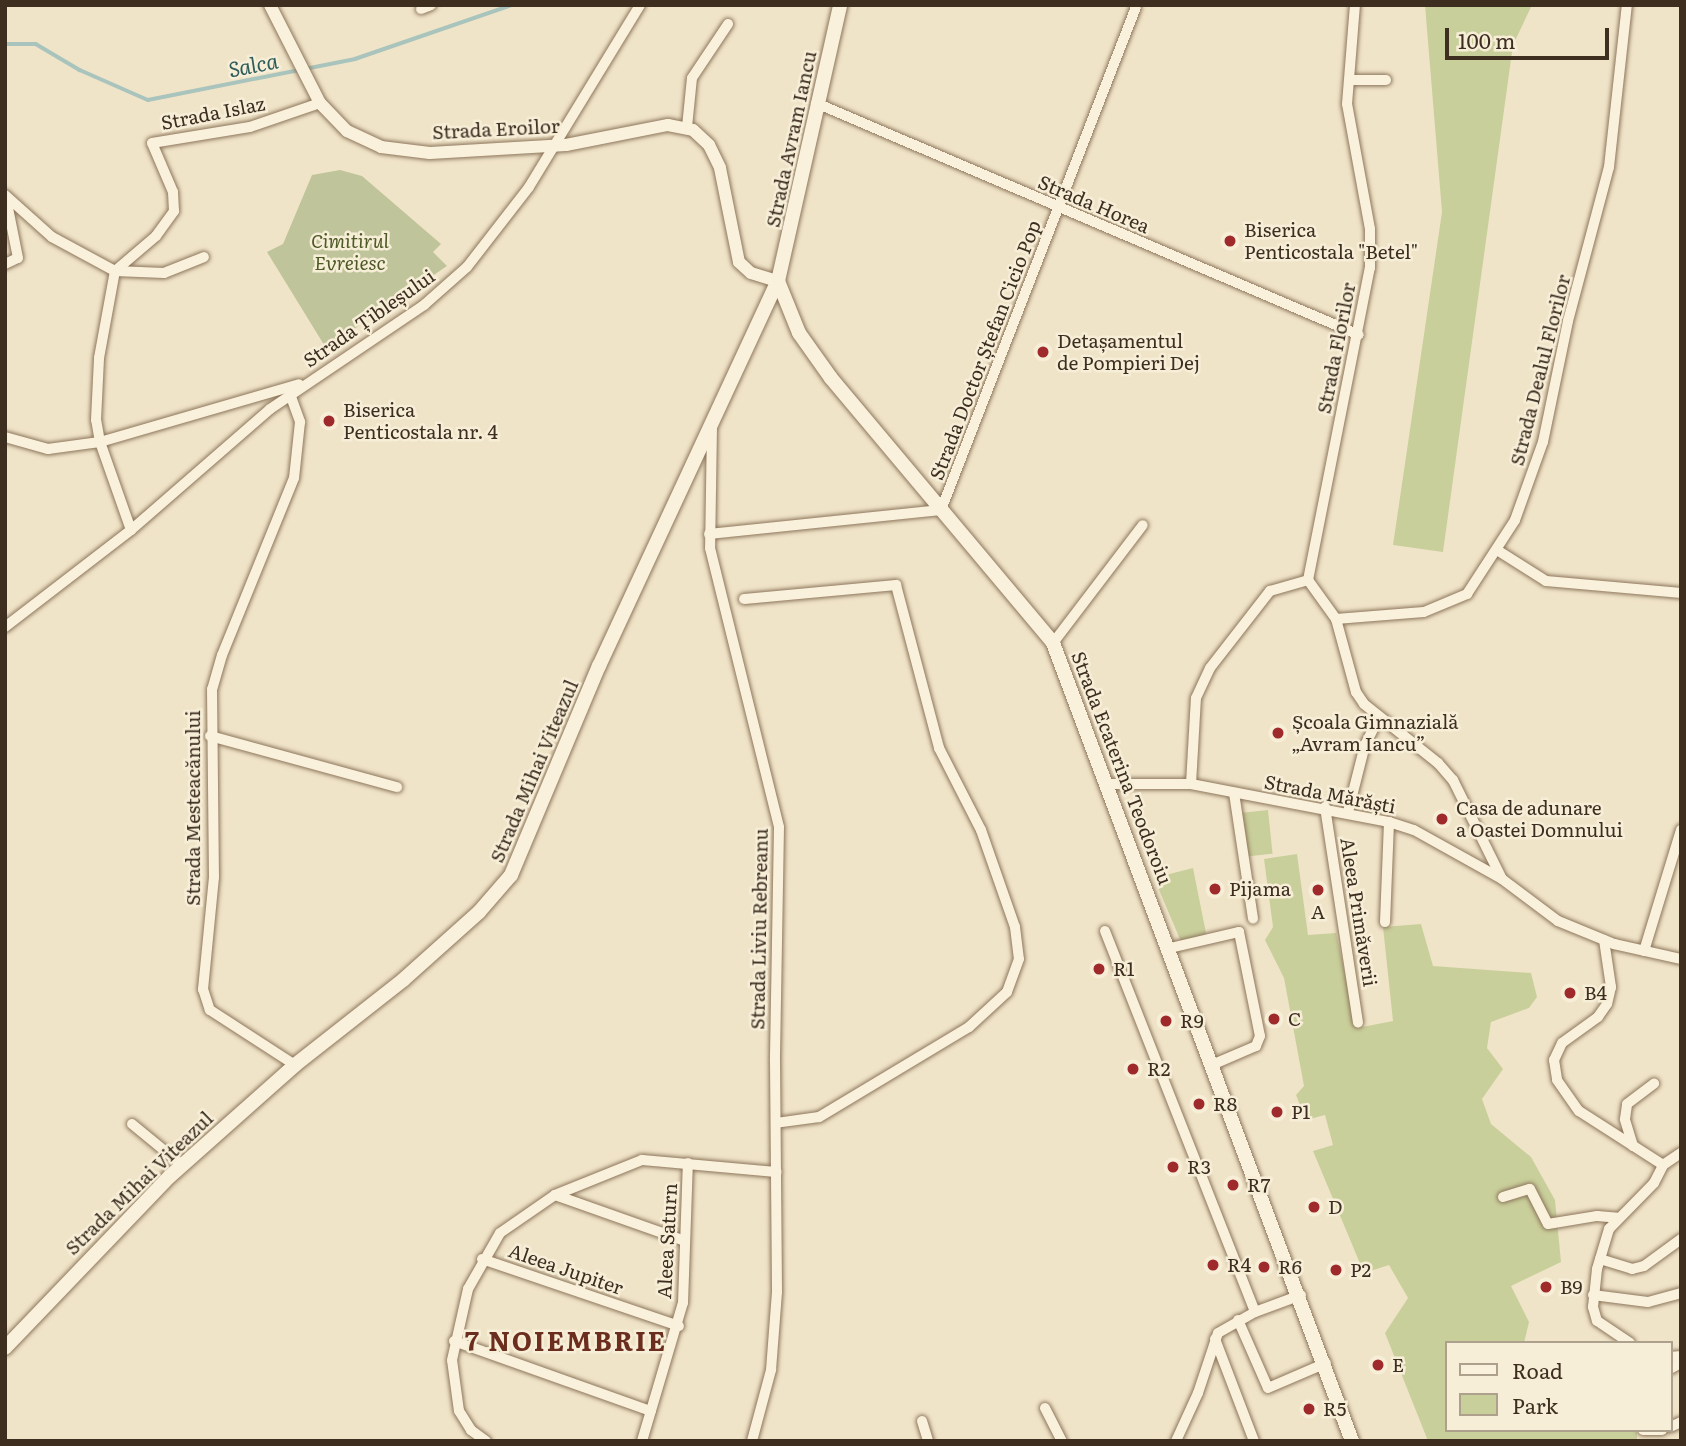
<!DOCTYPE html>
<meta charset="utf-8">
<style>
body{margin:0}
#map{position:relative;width:1686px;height:1446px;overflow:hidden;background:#f0e4c8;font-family:Literata,serif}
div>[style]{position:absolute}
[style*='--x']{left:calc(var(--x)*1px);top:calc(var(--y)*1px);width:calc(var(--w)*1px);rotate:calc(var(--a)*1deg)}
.green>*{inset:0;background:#c9cf9b;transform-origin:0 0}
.cemetery>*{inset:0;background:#bfc49a}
.stream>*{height:3.5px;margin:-1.75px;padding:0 1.75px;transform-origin:1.75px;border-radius:1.75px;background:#a9c4bc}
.roads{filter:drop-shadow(0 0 2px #8d765c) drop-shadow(0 0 2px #8d765c)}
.minor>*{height:10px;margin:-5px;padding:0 5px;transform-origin:5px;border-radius:5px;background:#faf1dc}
.tertiary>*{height:12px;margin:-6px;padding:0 6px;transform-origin:6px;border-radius:6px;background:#faf1dc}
.secondary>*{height:14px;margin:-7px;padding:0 7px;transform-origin:7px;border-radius:7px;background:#faf1dc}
.dots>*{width:19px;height:19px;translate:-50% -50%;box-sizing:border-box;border:4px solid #f7eed8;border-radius:50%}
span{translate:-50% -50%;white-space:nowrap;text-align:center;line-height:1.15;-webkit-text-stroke:5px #f7eed8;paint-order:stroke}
.street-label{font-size:19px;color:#3d2e20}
.poi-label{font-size:19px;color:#3d2e20}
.left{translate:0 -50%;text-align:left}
.park-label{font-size:19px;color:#4d5a26;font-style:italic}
.water-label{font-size:21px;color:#2f5d5a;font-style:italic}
.district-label{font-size:26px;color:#6b2e1e;font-weight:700;letter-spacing:2px}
.frame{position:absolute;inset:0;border:7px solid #3d2e20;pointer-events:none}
.legend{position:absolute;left:1445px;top:1341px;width:228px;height:91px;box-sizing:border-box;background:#f7eed8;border:2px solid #ada18e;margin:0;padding:9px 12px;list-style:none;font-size:21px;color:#3d2e20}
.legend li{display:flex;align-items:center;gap:14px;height:35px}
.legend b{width:35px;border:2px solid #ada18e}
.scale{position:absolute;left:1445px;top:28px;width:164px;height:32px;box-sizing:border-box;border:4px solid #3d2e20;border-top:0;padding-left:9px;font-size:21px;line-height:24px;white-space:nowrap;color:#3d2e20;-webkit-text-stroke:5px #f7eed8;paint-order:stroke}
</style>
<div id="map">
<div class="green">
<i style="clip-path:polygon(1425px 5px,1532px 5px,1513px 45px,1443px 552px,1393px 545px,1442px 212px)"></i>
<i style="left:1268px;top:810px;width:44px;height:26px;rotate:84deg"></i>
<i style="clip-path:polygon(1297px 854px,1308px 935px,1336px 933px,1357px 1028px,1393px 1021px,1383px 927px,1421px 924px,1433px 966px,1531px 973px,1537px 997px,1529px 1008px,1491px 1022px,1487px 1048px,1503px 1069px,1482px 1099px,1491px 1124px,1531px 1157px,1555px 1200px,1561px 1262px,1511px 1286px,1529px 1322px,1524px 1343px,1446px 1343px,1446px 1430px,1637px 1430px,1637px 1441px,1428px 1441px,1385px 1333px,1408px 1298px,1389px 1265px,1364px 1273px,1313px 1151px,1333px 1145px,1325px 1115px,1306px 1120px,1296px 1095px,1304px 1086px,1284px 978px,1265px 940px,1273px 927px,1264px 859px)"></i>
<i style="clip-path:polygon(1193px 868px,1207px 938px,1182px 944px,1154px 878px)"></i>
</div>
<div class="cemetery">
<i style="clip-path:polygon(340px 170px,362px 176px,441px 244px,433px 252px,447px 266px,326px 348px,267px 252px,283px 244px,312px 175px)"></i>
</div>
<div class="stream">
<i style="--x:5;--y:44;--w:31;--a:0"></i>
<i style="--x:36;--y:44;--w:51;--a:30.6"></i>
<i style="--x:80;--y:70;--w:74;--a:23.8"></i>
<i style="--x:148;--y:100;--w:211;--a:-11.2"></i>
<i style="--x:355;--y:59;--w:166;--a:-19"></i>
</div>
<div class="roads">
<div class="minor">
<i style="--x:421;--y:9;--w:11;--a:-22"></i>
<i style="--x:1350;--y:80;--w:36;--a:0"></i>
<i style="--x:816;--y:103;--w:590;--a:23.13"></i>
<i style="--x:687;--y:127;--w:49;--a:-84.2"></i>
<i style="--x:692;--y:78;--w:65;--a:-56.3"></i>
<i style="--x:5;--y:195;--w:63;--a:41.8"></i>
<i style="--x:52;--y:237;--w:72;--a:28.4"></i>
<i style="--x:5;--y:264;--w:14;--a:-25"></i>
<i style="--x:18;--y:258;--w:61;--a:-101.3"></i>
<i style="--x:115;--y:271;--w:54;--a:-40.5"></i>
<i style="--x:156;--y:236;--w:31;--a:-54"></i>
<i style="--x:174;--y:211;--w:19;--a:-93"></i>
<i style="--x:173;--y:192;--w:53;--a:-113.2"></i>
<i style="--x:152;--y:143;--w:99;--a:-9.3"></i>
<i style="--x:250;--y:127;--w:74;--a:-18.9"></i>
<i style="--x:115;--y:271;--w:49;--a:2.3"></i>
<i style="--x:164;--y:273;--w:43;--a:-21.8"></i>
<i style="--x:290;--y:394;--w:30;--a:70"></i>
<i style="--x:300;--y:422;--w:56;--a:96.1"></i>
<i style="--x:294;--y:478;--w:191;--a:112.1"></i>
<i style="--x:222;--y:655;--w:35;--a:106"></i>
<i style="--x:212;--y:689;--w:188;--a:89.4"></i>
<i style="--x:214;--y:877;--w:113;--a:95.6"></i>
<i style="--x:203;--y:989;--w:22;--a:72"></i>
<i style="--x:210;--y:1010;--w:101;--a:32.9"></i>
<i style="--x:712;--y:426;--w:122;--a:90.9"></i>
<i style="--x:710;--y:548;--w:287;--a:76.1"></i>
<i style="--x:779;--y:827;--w:234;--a:91"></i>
<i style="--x:775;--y:1061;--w:231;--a:89.5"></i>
<i style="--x:777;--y:1292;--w:78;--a:94.4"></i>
<i style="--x:771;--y:1370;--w:73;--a:105"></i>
<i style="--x:5;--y:437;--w:45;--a:15.6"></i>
<i style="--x:48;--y:449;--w:52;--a:-7.7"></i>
<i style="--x:100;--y:442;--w:22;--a:-100"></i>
<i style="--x:96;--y:420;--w:62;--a:-87.2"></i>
<i style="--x:99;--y:358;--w:88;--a:-79.6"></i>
<i style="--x:131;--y:530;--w:93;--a:-109.4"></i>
<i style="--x:100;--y:442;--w:207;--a:-16.2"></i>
<i style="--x:709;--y:534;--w:233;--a:-5.9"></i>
<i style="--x:941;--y:510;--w:539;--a:-68.81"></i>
<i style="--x:1497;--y:550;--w:58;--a:32.3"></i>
<i style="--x:1546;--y:581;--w:136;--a:5.1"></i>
<i style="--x:1308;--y:580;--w:318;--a:-78.8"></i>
<i style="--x:1370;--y:268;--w:39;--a:-90"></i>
<i style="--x:1370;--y:229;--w:127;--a:-100.4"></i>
<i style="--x:1347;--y:104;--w:99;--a:-85.4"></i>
<i style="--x:1308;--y:580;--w:48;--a:54.3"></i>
<i style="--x:1336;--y:619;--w:76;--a:74.7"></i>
<i style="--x:1356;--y:692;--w:14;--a:56"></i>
<i style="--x:1364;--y:704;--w:95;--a:38.6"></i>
<i style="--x:1438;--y:763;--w:23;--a:49"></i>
<i style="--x:1453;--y:780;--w:108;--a:63.7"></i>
<i style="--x:744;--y:599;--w:153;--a:-5.3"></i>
<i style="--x:896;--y:585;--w:169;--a:75.2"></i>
<i style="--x:939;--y:748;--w:92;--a:62.9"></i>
<i style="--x:981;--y:830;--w:103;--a:70.7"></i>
<i style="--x:1015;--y:927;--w:32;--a:83"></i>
<i style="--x:1019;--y:959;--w:35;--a:110"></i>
<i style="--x:1007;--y:992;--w:52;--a:137.4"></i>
<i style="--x:969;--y:1027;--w:175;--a:149"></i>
<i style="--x:819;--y:1117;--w:43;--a:172.1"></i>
<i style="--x:1336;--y:619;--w:88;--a:-4.5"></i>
<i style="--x:1424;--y:612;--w:47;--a:-22.7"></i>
<i style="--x:1467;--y:594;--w:88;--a:-57"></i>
<i style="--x:1515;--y:520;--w:83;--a:-70.3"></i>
<i style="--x:1543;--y:442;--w:124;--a:-78.3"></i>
<i style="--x:1568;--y:321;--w:159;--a:-75.1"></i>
<i style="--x:1609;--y:167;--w:163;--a:-83.7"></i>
<i style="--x:5;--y:627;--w:159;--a:-37.6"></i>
<i style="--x:131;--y:530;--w:184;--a:-41"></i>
<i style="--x:270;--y:409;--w:186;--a:-34"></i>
<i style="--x:424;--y:305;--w:57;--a:-41.5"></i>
<i style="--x:467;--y:267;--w:101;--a:-52.2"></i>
<i style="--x:529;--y:187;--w:213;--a:-58.6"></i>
<i style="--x:1053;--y:643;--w:148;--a:-52.7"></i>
<i style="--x:210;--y:736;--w:194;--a:15.3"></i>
<i style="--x:1108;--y:784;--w:83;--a:0"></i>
<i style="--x:1191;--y:784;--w:202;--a:10.9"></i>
<i style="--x:1389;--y:822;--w:26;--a:18"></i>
<i style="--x:1414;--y:830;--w:101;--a:29.1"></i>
<i style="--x:1502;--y:879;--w:70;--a:36.9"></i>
<i style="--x:1558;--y:921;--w:61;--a:22.3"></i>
<i style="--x:1614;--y:944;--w:69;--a:12.6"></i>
<i style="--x:1191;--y:784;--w:86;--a:-86.7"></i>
<i style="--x:1196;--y:698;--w:33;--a:-65"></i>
<i style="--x:1210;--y:668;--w:98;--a:-52.1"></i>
<i style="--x:1270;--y:591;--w:40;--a:-16"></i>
<i style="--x:1234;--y:793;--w:127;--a:81.4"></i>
<i style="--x:1325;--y:807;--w:218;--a:81.3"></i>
<i style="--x:1348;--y:812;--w:69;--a:-75.8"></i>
<i style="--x:1365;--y:745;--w:28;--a:-63"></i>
<i style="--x:1385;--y:922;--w:100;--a:-87.7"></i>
<i style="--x:1105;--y:931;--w:409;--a:68.5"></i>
<i style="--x:1604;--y:940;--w:48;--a:81.5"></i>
<i style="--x:1611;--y:987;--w:17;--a:103"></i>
<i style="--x:1607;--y:1004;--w:16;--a:125"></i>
<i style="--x:1598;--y:1017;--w:44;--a:144.2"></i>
<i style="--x:1562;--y:1043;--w:19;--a:115"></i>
<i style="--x:1554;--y:1060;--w:20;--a:81"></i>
<i style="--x:1557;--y:1080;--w:38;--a:55"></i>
<i style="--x:1579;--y:1111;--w:100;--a:32.7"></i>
<i style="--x:1170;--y:948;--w:71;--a:-13.1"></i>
<i style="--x:1239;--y:932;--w:106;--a:78.6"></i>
<i style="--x:1260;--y:1036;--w:11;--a:112"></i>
<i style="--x:1256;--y:1046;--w:46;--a:156.8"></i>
<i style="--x:1644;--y:951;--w:127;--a:-73"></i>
<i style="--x:132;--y:1124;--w:65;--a:39.4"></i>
<i style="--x:1633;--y:1146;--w:28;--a:-107"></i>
<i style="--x:1625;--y:1119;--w:15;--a:-82"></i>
<i style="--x:1627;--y:1104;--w:34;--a:-37"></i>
<i style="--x:555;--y:1195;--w:138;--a:19.5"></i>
<i style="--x:1503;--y:1197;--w:28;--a:-17"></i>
<i style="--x:1530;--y:1189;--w:39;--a:63"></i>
<i style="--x:1548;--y:1224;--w:50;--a:-9.3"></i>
<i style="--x:1597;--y:1216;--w:21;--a:5"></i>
<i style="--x:482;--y:1259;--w:208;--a:18.8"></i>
<i style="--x:1600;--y:1259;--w:34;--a:17"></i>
<i style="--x:1632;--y:1269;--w:12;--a:-14"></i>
<i style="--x:1644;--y:1266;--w:46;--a:-36.1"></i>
<i style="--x:1593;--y:1295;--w:55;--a:7.3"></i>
<i style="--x:1648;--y:1302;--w:34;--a:-15"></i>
<i style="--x:1238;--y:1320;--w:74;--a:66.2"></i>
<i style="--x:1268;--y:1388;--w:63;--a:-23.3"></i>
<i style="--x:1215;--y:1339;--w:109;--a:69.1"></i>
<i style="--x:454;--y:1341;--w:209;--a:19.6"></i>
<i style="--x:1630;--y:1343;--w:40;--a:-146"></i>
<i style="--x:1597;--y:1321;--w:15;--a:-106"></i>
<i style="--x:1593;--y:1307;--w:38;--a:-84"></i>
<i style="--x:1597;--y:1269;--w:42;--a:-73.3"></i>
<i style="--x:1609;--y:1229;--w:64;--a:-45.6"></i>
<i style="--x:1654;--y:1183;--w:20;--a:-63"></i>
<i style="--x:1663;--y:1165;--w:22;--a:-34"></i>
<i style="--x:1670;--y:1357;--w:11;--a:-5"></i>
<i style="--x:1670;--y:1369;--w:13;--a:-29"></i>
<i style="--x:1045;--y:1408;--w:37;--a:63"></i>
<i style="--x:922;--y:1421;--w:21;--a:73"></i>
<i style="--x:1670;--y:1427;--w:12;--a:-24"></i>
<i style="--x:1643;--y:1430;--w:19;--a:0"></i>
<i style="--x:486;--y:1441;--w:19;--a:-144"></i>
<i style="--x:471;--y:1430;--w:22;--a:-122"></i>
<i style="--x:459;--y:1411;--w:51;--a:-97.8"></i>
<i style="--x:452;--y:1360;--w:73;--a:-77.3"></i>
<i style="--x:468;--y:1289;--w:64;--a:-60.3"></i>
<i style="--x:500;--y:1233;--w:67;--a:-34.6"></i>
<i style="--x:555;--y:1195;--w:94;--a:-21.9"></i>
<i style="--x:642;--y:1160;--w:135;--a:5.1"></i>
<i style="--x:642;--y:1441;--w:144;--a:-73.5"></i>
<i style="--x:683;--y:1303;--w:140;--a:-88"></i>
<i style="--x:1176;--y:1441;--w:53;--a:-65.4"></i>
<i style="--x:1198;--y:1393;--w:63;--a:-71.6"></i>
<i style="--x:1218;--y:1333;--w:43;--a:-29.6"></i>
<i style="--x:1255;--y:1312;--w:49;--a:-20.3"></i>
</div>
<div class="tertiary">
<i style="--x:270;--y:5;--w:110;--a:63"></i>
<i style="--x:320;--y:103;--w:39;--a:46"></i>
<i style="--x:347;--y:131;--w:38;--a:25"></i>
<i style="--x:381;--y:147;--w:49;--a:7"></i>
<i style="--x:430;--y:153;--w:136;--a:-3.4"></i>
<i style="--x:566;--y:145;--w:104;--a:-11.1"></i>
<i style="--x:668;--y:125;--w:25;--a:11"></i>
<i style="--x:693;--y:130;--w:22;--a:43"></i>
<i style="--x:709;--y:145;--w:25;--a:64"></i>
<i style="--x:720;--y:168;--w:96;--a:78.6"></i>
<i style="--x:739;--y:262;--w:16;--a:43"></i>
<i style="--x:751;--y:273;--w:28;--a:17"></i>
</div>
<div class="secondary">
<i style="--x:778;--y:281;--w:56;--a:68"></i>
<i style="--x:799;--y:333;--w:55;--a:54.6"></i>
<i style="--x:831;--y:378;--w:346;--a:50"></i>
<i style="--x:1053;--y:643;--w:852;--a:69.46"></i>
<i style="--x:5;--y:1348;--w:238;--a:-46.2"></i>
<i style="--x:170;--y:1176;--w:167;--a:-41.6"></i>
<i style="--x:295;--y:1065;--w:137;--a:-38.2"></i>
<i style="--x:403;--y:980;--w:102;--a:-41.8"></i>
<i style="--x:479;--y:912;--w:49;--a:-49.1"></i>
<i style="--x:511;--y:875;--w:227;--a:-67.2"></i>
<i style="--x:599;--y:666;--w:425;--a:-65.1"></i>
<i style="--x:778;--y:281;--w:283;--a:-77.3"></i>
</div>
</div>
<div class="dots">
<i style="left:1230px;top:241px;background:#9e2a2b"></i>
<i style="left:1043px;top:352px;background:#9e2a2b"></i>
<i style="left:329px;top:421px;background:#9e2a2b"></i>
<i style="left:1278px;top:733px;background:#9e2a2b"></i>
<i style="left:1442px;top:819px;background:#9e2a2b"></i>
<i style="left:1215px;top:889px;background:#9e2a2b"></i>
<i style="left:1318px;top:890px;background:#9e2a2b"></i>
<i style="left:1099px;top:969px;background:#9e2a2b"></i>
<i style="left:1570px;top:993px;background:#9e2a2b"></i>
<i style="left:1274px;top:1019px;background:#9e2a2b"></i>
<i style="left:1166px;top:1021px;background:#9e2a2b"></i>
<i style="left:1133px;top:1069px;background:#9e2a2b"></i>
<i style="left:1199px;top:1104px;background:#9e2a2b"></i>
<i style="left:1277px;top:1112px;background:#9e2a2b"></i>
<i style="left:1173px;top:1167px;background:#9e2a2b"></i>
<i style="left:1233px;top:1185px;background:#9e2a2b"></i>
<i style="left:1314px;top:1207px;background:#9e2a2b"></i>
<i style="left:1213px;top:1265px;background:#9e2a2b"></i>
<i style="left:1264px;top:1267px;background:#9e2a2b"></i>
<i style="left:1336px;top:1270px;background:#9e2a2b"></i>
<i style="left:1546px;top:1287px;background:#9e2a2b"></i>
<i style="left:1378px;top:1365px;background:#9e2a2b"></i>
<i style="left:1309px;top:1409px;background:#9e2a2b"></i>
</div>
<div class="street-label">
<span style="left:213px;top:113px;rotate:-11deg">Strada Islaz</span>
<span style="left:496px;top:129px;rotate:-3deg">Strada Eroilor</span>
<span style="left:791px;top:139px;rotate:-78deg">Strada Avram Iancu</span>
<span style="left:1094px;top:204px;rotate:23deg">Strada Horea</span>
<span style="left:369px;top:318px;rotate:-35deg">Strada Țibleșului</span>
<span style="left:1336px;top:348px;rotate:-79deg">Strada Florilor</span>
<span style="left:985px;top:350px;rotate:-69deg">Strada Doctor Ștefan Cicio Pop</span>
<span style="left:1540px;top:370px;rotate:-76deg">Strada Dealul Florilor</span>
<span style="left:1122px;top:768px;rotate:69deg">Strada Ecaterina Teodoroiu</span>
<span style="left:534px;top:771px;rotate:-67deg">Strada Mihai Viteazul</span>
<span style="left:1330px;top:794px;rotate:11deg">Strada Mărăști</span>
<span style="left:193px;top:808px;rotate:-90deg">Strada Mesteacănului</span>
<span style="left:1359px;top:912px;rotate:81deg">Aleea Primăverii</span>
<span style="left:759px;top:929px;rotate:-89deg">Strada Liviu Rebreanu</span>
<span style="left:139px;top:1183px;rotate:-44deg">Strada Mihai Viteazul</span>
<span style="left:667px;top:1241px;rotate:-87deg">Aleea Saturn</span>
<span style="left:566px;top:1269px;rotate:19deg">Aleea Jupiter</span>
</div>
<div class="poi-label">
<span class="left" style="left:1244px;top:241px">Biserica<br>Penticostala "Betel"</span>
<span class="left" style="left:1057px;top:352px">Detașamentul<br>de Pompieri Dej</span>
<span class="left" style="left:343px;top:421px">Biserica<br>Penticostala nr. 4</span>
<span class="left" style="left:1292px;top:733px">Școala Gimnazială<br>„Avram Iancu”</span>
<span class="left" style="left:1456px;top:819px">Casa de adunare<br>a Oastei Domnului</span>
<span class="left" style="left:1229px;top:889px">Pijama</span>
<span style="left:1318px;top:912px">A</span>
<span class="left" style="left:1113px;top:969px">R1</span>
<span class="left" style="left:1584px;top:993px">B4</span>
<span class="left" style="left:1288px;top:1019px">C</span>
<span class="left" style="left:1180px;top:1021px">R9</span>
<span class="left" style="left:1147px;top:1069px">R2</span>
<span class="left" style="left:1213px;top:1104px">R8</span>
<span class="left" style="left:1291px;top:1112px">P1</span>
<span class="left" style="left:1187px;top:1167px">R3</span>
<span class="left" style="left:1247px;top:1185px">R7</span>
<span class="left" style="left:1328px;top:1207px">D</span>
<span class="left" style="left:1227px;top:1265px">R4</span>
<span class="left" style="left:1278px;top:1267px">R6</span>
<span class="left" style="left:1350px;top:1270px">P2</span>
<span class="left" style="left:1560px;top:1287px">B9</span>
<span class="left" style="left:1392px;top:1365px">E</span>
<span class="left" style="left:1323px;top:1409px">R5</span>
</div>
<div class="park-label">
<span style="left:350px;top:252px">Cimitirul<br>Evreiesc</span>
</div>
<div class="water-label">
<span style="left:253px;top:64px;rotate:-11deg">Salca</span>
</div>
<div class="district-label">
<span style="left:566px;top:1340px">7 NOIEMBRIE</span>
</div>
<div class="frame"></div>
<ul class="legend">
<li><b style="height:9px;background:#faf1dc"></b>Road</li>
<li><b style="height:19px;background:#c9cf9b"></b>Park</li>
</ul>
<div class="scale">100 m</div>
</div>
